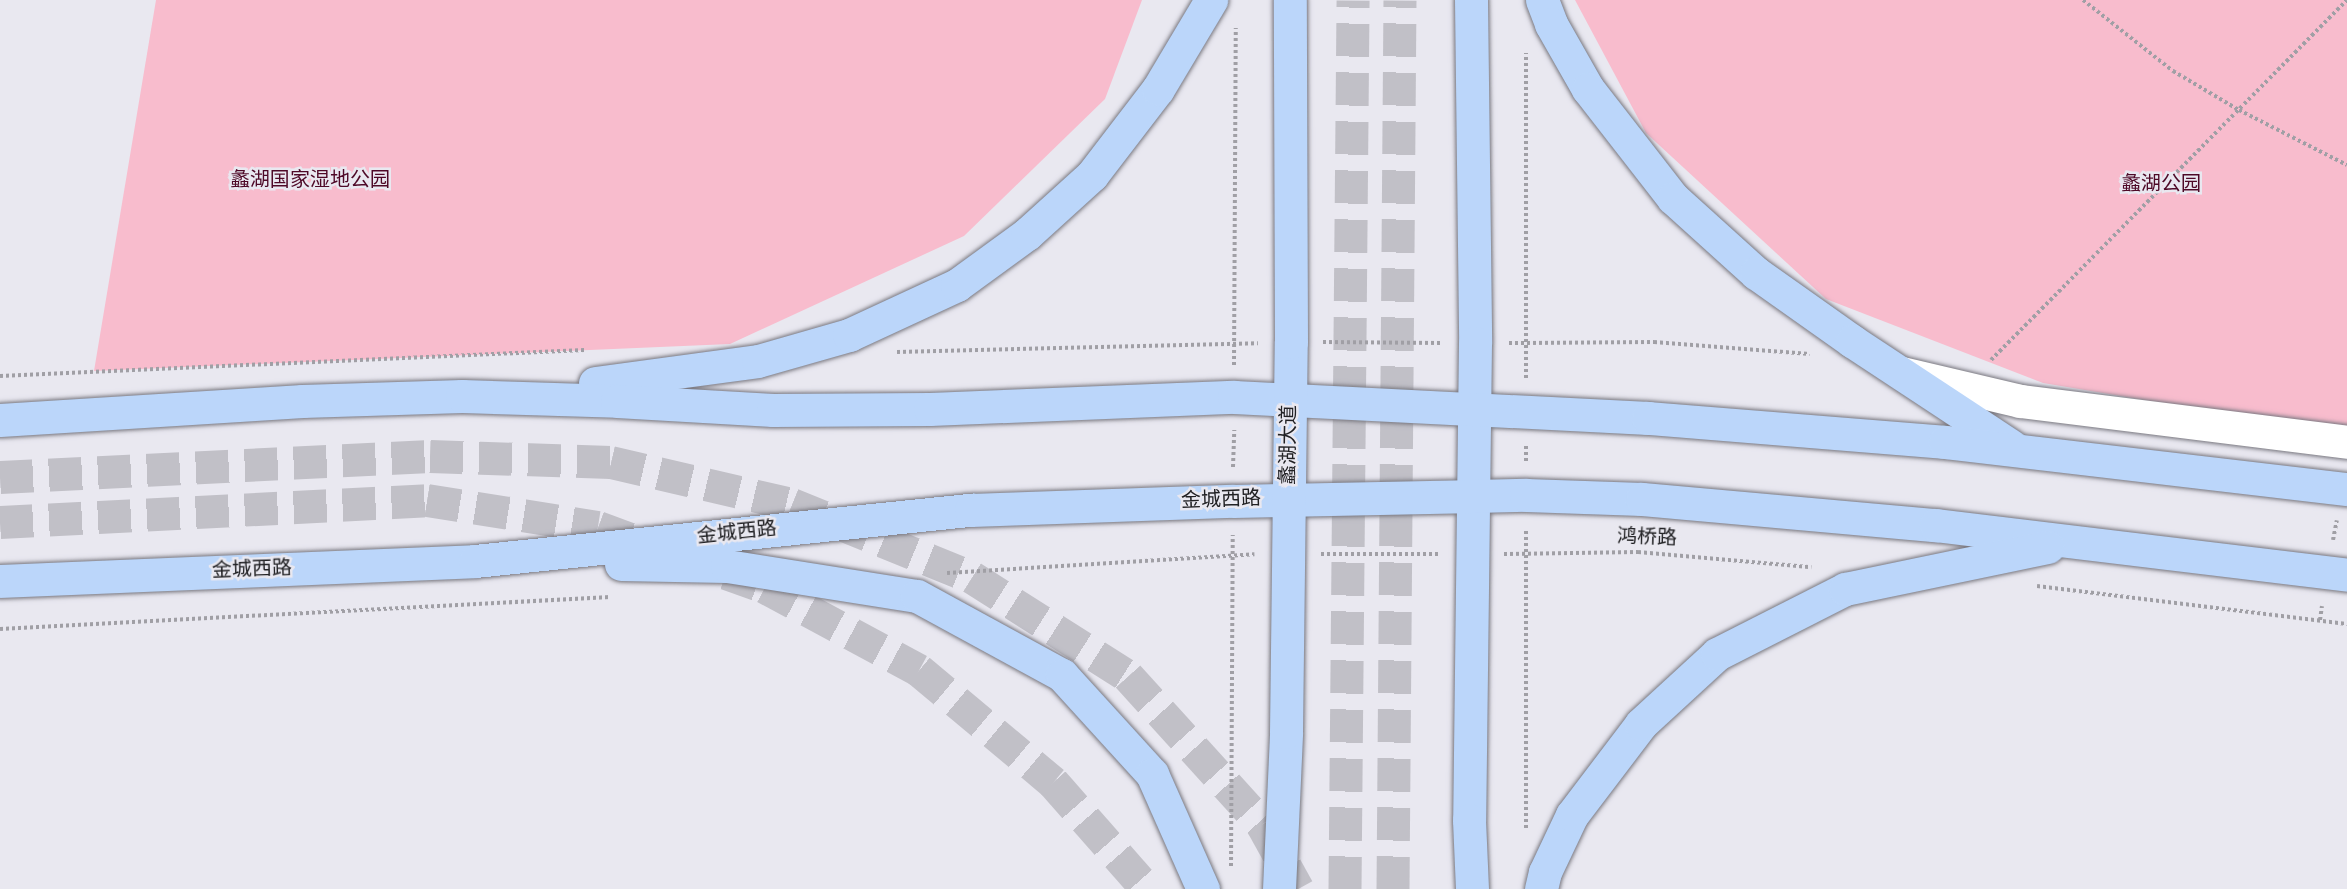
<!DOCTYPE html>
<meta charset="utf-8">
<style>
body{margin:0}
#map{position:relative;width:2347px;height:889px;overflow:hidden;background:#e9e8f0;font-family:Overpass,"Noto Sans SC",sans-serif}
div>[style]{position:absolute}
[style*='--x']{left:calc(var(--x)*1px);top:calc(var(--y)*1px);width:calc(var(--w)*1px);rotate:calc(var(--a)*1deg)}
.green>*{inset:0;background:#f8bccd}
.highway-tunnel>*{height:33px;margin-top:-16.5px;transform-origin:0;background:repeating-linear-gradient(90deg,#c1c0c7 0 33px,transparent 0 49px)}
.path>*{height:4px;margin-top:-2px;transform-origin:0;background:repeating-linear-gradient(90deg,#a09fa5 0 3px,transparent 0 6px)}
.roads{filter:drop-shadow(0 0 2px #797880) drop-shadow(0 0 2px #797880)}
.minor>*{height:33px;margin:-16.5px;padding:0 16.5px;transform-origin:16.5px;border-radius:16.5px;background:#fff}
.major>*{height:33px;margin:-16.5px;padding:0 16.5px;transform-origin:16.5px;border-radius:16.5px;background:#bbd6fa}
span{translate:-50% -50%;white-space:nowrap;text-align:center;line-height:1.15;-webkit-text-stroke:5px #e9e8f0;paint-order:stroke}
.park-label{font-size:20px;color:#4e0927}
.street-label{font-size:20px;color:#212124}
</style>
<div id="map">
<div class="green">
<i style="clip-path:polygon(156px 0,1142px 0,1105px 99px,964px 236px,730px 344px,94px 371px)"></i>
<i style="clip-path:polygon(1575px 0,2347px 0,2347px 434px,2043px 383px,1826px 299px,1646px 133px)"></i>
</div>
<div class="highway-tunnel">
<i style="--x:0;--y:477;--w:431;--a:-2.8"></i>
<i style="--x:430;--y:456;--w:181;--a:1.9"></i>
<i style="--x:611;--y:462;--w:186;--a:13.1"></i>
<i style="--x:792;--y:504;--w:194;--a:22.1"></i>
<i style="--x:972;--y:577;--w:185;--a:32.4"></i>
<i style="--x:1128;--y:676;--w:200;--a:47.8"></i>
<i style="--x:1262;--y:824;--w:74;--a:61"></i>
<i style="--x:0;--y:522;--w:428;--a:-2.9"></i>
<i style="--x:427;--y:500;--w:173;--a:9"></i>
<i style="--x:598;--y:527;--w:54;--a:20.4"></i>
<i style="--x:726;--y:573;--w:41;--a:19.7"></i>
<i style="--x:765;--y:587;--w:175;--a:28.3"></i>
<i style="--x:919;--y:670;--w:175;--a:39.9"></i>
<i style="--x:1053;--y:782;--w:142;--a:48.7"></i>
<i style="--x:1345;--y:889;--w:889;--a:-89.48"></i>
<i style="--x:1393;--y:889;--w:889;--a:-89.55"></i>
</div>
<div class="path">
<i style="--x:2083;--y:0;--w:115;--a:38.3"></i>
<i style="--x:2173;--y:71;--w:77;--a:30.6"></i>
<i style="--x:2239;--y:110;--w:121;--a:27"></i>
<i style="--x:1323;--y:342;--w:118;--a:0.5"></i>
<i style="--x:1509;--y:343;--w:145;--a:-0.4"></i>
<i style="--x:1654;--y:342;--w:156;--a:4.4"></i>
<i style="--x:897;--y:352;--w:361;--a:-1.4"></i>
<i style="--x:1991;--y:360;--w:506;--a:-45.32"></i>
<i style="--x:1234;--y:365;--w:337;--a:-89.7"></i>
<i style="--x:0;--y:376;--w:585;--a:-2.55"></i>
<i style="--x:1526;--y:378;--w:325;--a:-90"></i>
<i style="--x:1526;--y:446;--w:16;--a:90"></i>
<i style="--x:1233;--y:467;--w:37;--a:-88"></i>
<i style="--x:2333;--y:540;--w:20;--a:-79"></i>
<i style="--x:1321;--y:554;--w:119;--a:0"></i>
<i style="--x:1504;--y:554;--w:134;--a:-0.9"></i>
<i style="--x:1638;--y:552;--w:174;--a:5"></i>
<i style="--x:947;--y:573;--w:308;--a:-3.5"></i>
<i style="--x:2037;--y:586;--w:312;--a:7"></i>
<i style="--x:2320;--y:620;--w:14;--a:-82"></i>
<i style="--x:0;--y:629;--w:611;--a:-3"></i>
<i style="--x:1526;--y:828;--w:298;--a:-90"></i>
<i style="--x:1231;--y:866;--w:331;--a:-89.7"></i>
</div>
<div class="roads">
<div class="minor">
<i style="--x:1902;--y:373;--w:121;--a:13.3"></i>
<i style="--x:2020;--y:401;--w:330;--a:7.1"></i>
</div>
<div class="major">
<i style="--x:1471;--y:0;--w:343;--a:89.3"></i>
<i style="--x:1475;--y:343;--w:477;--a:90.7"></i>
<i style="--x:1469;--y:820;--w:69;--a:87.5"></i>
<i style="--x:1542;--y:0;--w:26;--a:69"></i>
<i style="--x:1551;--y:24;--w:75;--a:60.4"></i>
<i style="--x:1588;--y:89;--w:138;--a:52.1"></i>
<i style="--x:1673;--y:198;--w:112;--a:42.1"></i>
<i style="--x:1756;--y:273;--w:118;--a:35.3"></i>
<i style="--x:1852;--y:341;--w:191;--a:33.4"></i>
<i style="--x:595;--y:383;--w:164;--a:-7.7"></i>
<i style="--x:758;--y:361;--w:95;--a:-15.9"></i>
<i style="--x:849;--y:335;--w:119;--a:-24.8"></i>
<i style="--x:957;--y:285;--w:87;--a:-36.1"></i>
<i style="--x:1027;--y:234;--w:88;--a:-42.2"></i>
<i style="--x:1092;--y:175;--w:108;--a:-52.5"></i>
<i style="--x:1158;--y:89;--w:104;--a:-59.2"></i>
<i style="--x:0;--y:420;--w:303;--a:-3.6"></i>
<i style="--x:302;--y:401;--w:160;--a:-1.8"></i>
<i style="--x:462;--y:396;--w:155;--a:1.8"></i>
<i style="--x:617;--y:401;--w:156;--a:3.3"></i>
<i style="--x:773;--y:410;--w:157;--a:-0.4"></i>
<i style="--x:930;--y:409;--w:304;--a:-2.3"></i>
<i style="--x:1234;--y:397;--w:415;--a:2.9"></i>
<i style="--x:1648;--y:418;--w:298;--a:4.6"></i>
<i style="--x:1945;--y:442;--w:405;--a:6.7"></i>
<i style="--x:621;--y:564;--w:106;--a:1.1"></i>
<i style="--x:727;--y:566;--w:192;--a:9"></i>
<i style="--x:917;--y:596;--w:165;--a:28.6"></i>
<i style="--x:1062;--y:675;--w:134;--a:47.7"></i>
<i style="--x:1152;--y:774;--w:126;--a:66.1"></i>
<i style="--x:0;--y:581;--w:475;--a:-2.4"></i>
<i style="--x:475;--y:561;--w:499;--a:-5.9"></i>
<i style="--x:971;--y:510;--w:262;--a:-2"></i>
<i style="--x:1233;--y:501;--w:293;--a:-1.2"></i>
<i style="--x:1526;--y:495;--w:116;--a:2"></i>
<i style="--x:1642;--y:499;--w:295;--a:5.1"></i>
<i style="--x:1936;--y:525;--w:414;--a:6.9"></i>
<i style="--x:1279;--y:889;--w:157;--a:-87.4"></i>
<i style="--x:1286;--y:732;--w:390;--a:-89.3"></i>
<i style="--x:1291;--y:342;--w:342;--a:-90.2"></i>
<i style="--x:1541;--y:889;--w:17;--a:-77"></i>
<i style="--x:1545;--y:872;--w:63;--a:-64.7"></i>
<i style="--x:1572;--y:815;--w:114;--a:-52.8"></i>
<i style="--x:1641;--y:724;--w:103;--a:-42.6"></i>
<i style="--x:1717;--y:654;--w:144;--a:-26.9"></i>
<i style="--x:1845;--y:589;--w:207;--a:-11.7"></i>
</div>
</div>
<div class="park-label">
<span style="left:310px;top:181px">蠡湖国家湿地公园</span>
<span style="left:2161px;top:185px">蠡湖公园</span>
</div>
<div class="street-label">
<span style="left:1290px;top:445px;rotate:-89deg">蠡湖大道</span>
<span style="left:1221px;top:501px;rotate:-2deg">金城西路</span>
<span style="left:737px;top:534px;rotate:-6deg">金城西路</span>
<span style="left:1647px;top:539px;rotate:2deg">鸿桥路</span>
<span style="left:252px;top:571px;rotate:-2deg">金城西路</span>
</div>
</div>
